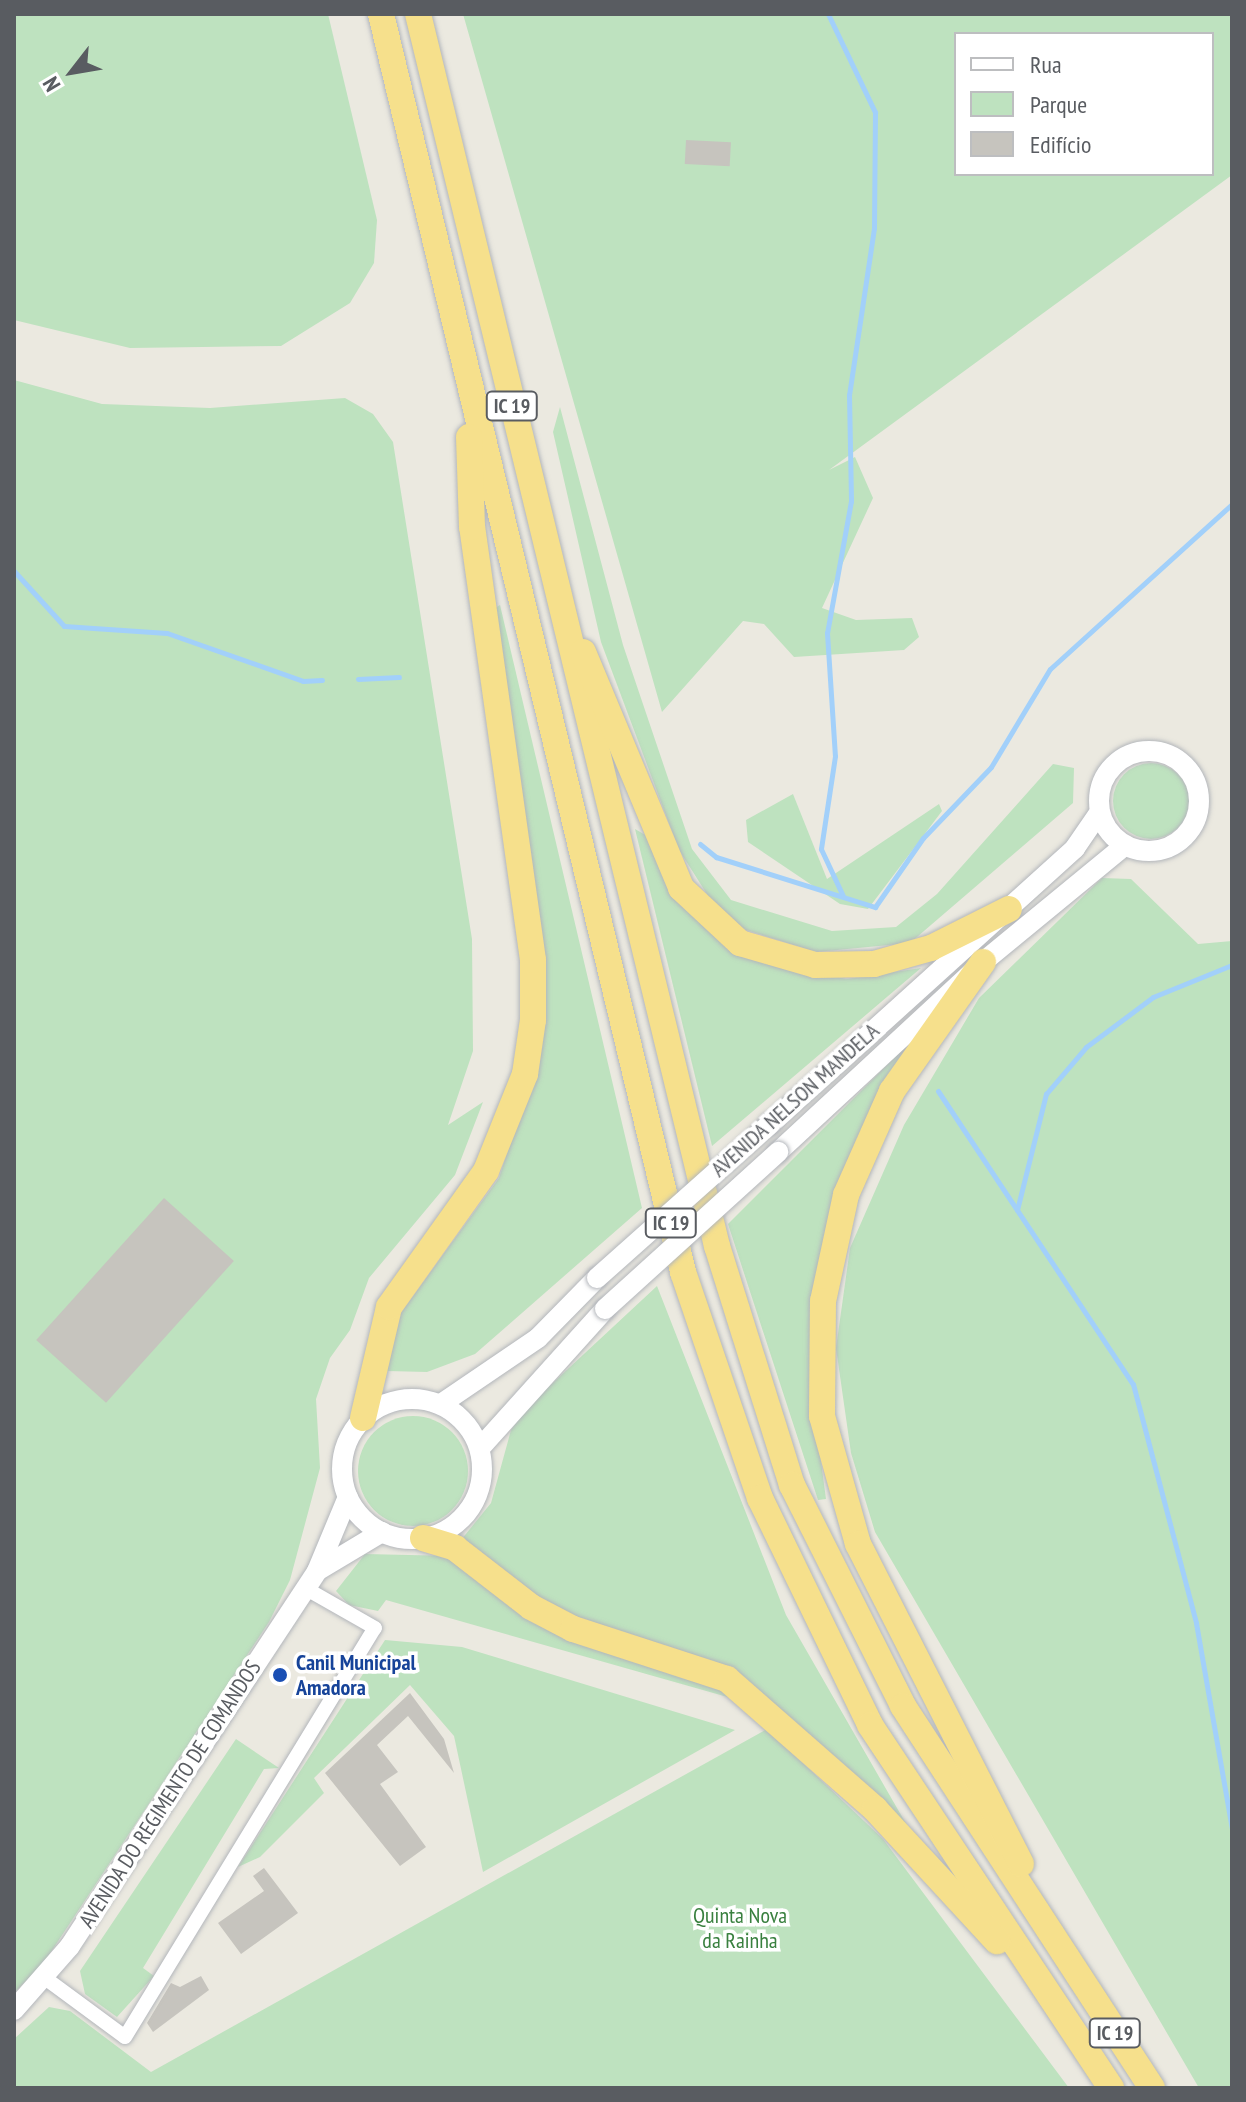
<!DOCTYPE html>
<meta charset="utf-8">
<style>
body{margin:0}
#map{position:relative;width:1246px;height:2102px;overflow:hidden;background:#ebe9e0;font-family:"PT Sans Narrow",sans-serif}
div>[style]{position:absolute}
[style*='--x']{left:calc(var(--x)*1px);top:calc(var(--y)*1px);width:calc(var(--w)*1px);rotate:calc(var(--a)*1deg)}
.green>*{inset:0;background:#bee2bf}
.round{border-radius:50%}
.stream>*{height:5px;margin:-2.5px;padding:0 2.5px;transform-origin:2.5px;border-radius:2.5px;background:#a2d0fa}
.building>*{inset:0;background:#c6c4be;transform-origin:0 0}
.roads{filter:drop-shadow(0 0 2px #b3b6bb) drop-shadow(0 0 2px #b3b6bb)}
.street>*{height:14px;margin:-7px;padding:0 7px;transform-origin:7px;border-radius:7px;background:#fff}
.secondary>*{height:20px;margin:-10px;padding:0 10px;transform-origin:10px;border-radius:10px;background:#fff}
.secondary>.ring{margin:-10px;padding:0;box-sizing:content-box;background:none;border:20px solid #fff;border-radius:50%}
.highway>*{height:26px;margin:-13px;padding:0 13px;transform-origin:13px;border-radius:13px;background:#f6e08c}
.bridges{filter:drop-shadow(0 0 2px #b4b7bc) drop-shadow(0 0 2px #b4b7bc)}
.secondary-bridge>*{height:20px;margin:-10px;padding:0 10px;transform-origin:10px;border-radius:10px;background:#fff}
.dots>*{width:22px;height:22px;translate:-50% -50%;box-sizing:border-box;border:4px solid #fff;border-radius:50%}
span{translate:-50% -50%;white-space:nowrap;text-align:center;line-height:1.15;-webkit-text-stroke:7px #fff;paint-order:stroke}
.shield-label span{padding:2px 6px;background:#fff;border:2px solid;border-radius:6px;-webkit-text-stroke-width:0}
.shield-label{font-size:20px;color:#595c61;font-weight:700}
.street-label{font-size:22px;color:#595c61}
.transit-label{font-size:22px;color:#164399;font-weight:700}
.left{translate:0 -50%;text-align:left}
.park-label{font-size:22px;color:#39803f}
.frame{position:absolute;inset:0;border:16px solid #595c61;pointer-events:none}
.legend{position:absolute;left:954px;top:32px;width:260px;height:144px;box-sizing:border-box;background:#fff;border:2px solid #bdbec0;margin:0;padding:10px 14px;list-style:none;font-size:24px;color:#595c61}
.legend li{display:flex;align-items:center;gap:16px;height:40px}
.legend b{width:40px;border:2px solid #bdbec0}
.north{position:absolute;left:32px;top:32px;width:80px;height:80px;-webkit-text-stroke:6px #fff;paint-order:stroke;rotate:239deg;font-size:22px;font-weight:700;line-height:32px;text-align:center;color:#595c61}
.north::after{content:'';display:block;margin:auto;width:28px;height:36px;background:#595c61;clip-path:polygon(50% 0,100% 100%,50% 72%,0 100%)}
</style>
<div id="map">
<div class="green">
<i style="clip-path:polygon(14px 14px,328px 14px,377px 220px,374px 263px,350px 303px,281px 346px,130px 348px,14px 320px)"></i>
<i style="clip-path:polygon(evenodd,463px 14px,1232px 14px,1232px 175px,829px 470px,855px 457px,873px 498px,822px 608px,856px 620px,912px 618px,919px 637px,904px 650px,794px 657px,764px 624px,743px 621px,662px 712px,463px 14px,956px 34px,1212px 34px,1212px 174px,956px 174px,956px 34px)"></i>
<i style="clip-path:polygon(14px 380px,102px 404px,210px 408px,345px 398px,373px 414px,393px 442px,472px 939px,473px 1051px,448px 1125px,483px 1102px,455px 1175px,369px 1278px,350px 1330px,330px 1358px,316px 1399px,320px 1468px,290px 1580px,269px 1622px,43px 1964px,14px 1993px)"></i>
<i style="clip-path:polygon(560px 407px,623px 645px,692px 849px,731px 900px,832px 931px,896px 927px,937px 894px,1053px 764px,1074px 768px,1073px 803px,910px 943px,816px 952px,743px 929px,712px 902px,679px 850px,601px 642px,553px 432px)"></i>
<i style="clip-path:polygon(500px 605px,642px 1208px,475px 1354px,427px 1372px,387px 1371px,400px 1314px,499px 1178px,532px 1076px,495px 608px)"></i>
<i class="round" style="left:1113px;top:763px;width:76px;height:76px"></i>
<i style="clip-path:polygon(793px 794px,827px 879px,939px 804px,942px 811px,868px 909px,840px 904px,748px 842px,746px 820px)"></i>
<i style="clip-path:polygon(635px 829px,647px 836px,691px 914px,813px 973px,847px 979px,921px 968px,712px 1146px)"></i>
<i style="clip-path:polygon(1102px 878px,1131px 879px,1198px 944px,1232px 941px,1232px 2088px,1199px 2088px,875px 1532px,851px 1453px,836px 1348px,850px 1248px,904px 1125px,979px 998px)"></i>
<i style="clip-path:polygon(913px 1048px,875px 1108px,810px 1380px,826px 1499px,818px 1500px,728px 1224px,902px 1050px)"></i>
<i style="clip-path:polygon(657px 1286px,786px 1615px,920px 1848px,749px 1683px,557px 1611px,461px 1540px,491px 1503px,511px 1430px,527px 1407px)"></i>
<i class="round" style="left:358px;top:1416px;width:110px;height:110px"></i>
<i style="clip-path:polygon(365px 1554px,452px 1556px,527px 1614px,717px 1678px,738px 1700px,386px 1600px,378px 1611px,349px 1605px,336px 1591px)"></i>
<i style="clip-path:polygon(385px 1640px,462px 1647px,735px 1730px,483px 1872px,454px 1736px,410px 1685px,314px 1778px,324px 1793px,260px 1857px,238px 1867px)"></i>
<i style="clip-path:polygon(767px 1729px,883px 1839px,1069px 2088px,14px 2088px,14px 2039px,49px 2007px,70px 2011px,151px 2072px)"></i>
<i style="clip-path:polygon(236px 1739px,279px 1768px,264px 1769px,143px 1968px,154px 1976px,117px 2017px,85px 1994px,80px 1971px)"></i>
</div>
<div class="stream">
<i style="--x:828;--y:14;--w:109;--a:64.4"></i>
<i style="--x:875;--y:112;--w:116;--a:90.5"></i>
<i style="--x:874;--y:228;--w:169;--a:98.5"></i>
<i style="--x:849;--y:395;--w:106;--a:88.9"></i>
<i style="--x:851;--y:501;--w:134;--a:100.3"></i>
<i style="--x:827;--y:633;--w:123;--a:86.3"></i>
<i style="--x:835;--y:756;--w:94;--a:98.6"></i>
<i style="--x:821;--y:849;--w:52;--a:64.9"></i>
<i style="--x:14;--y:571;--w:74;--a:47.7"></i>
<i style="--x:64;--y:626;--w:103;--a:3.9"></i>
<i style="--x:167;--y:633;--w:144;--a:19.4"></i>
<i style="--x:303;--y:681;--w:19;--a:-3"></i>
<i style="--x:358;--y:679;--w:41;--a:-2.8"></i>
<i style="--x:700;--y:844;--w:21;--a:39"></i>
<i style="--x:716;--y:857;--w:167;--a:17.5"></i>
<i style="--x:875;--y:907;--w:84;--a:-55.2"></i>
<i style="--x:923;--y:838;--w:98;--a:-46.2"></i>
<i style="--x:991;--y:767;--w:114;--a:-59"></i>
<i style="--x:1050;--y:669;--w:246;--a:-42.2"></i>
<i style="--x:938;--y:1091;--w:352;--a:56.4"></i>
<i style="--x:1133;--y:1384;--w:247;--a:75.2"></i>
<i style="--x:1196;--y:1623;--w:209;--a:80.1"></i>
<i style="--x:1017;--y:1210;--w:120;--a:-76"></i>
<i style="--x:1046;--y:1094;--w:62;--a:-49.6"></i>
<i style="--x:1086;--y:1047;--w:84;--a:-36.7"></i>
<i style="--x:1153;--y:997;--w:85;--a:-22.1"></i>
<i style="--x:1232;--y:2088;--w:3;--a:-90"></i>
</div>
<div class="building">
<i style="left:686px;top:140px;width:45px;height:24px;rotate:3deg"></i>
<i style="left:164px;top:1198px;width:94px;height:191px;rotate:42deg"></i>
<i style="clip-path:polygon(410px 1693px,444px 1739px,454px 1773px,408px 1716px,377px 1745px,398px 1772px,380px 1784px,426px 1847px,400px 1866px,325px 1773px)"></i>
<i style="clip-path:polygon(264px 1868px,298px 1913px,241px 1954px,218px 1923px,264px 1891px,253px 1876px)"></i>
<i style="clip-path:polygon(201px 1976px,209px 1990px,153px 2032px,147px 2023px,171px 1983px,180px 1987px)"></i>
</div>
<div class="roads">
<div class="street">
<i style="--x:45;--y:1978;--w:99;--a:36.4"></i>
<i style="--x:125;--y:2037;--w:479;--a:-58.6"></i>
<i style="--x:375;--y:1628;--w:81;--a:-150.3"></i>
</div>
<div class="secondary">
<i class="ring" style="left:1099px;top:751px;width:80px;height:80px"></i>
<i style="--x:770;--y:1124;--w:411;--a:-42.1"></i>
<i style="--x:1075;--y:848;--w:42;--a:-55.6"></i>
<i style="--x:778;--y:1152;--w:280;--a:-42.8"></i>
<i style="--x:983;--y:962;--w:183;--a:-39.4"></i>
<i class="ring" style="left:342px;top:1399px;width:120px;height:120px"></i>
<i style="--x:441;--y:1404;--w:117;--a:-34.2"></i>
<i style="--x:538;--y:1338;--w:84;--a:-45.5"></i>
<i style="--x:480;--y:1448;--w:187;--a:-48"></i>
<i style="--x:317;--y:1571;--w:76;--a:-31"></i>
<i style="--x:14;--y:2010;--w:85;--a:-48.8"></i>
<i style="--x:70;--y:1946;--w:449;--a:-56.6"></i>
<i style="--x:317;--y:1571;--w:80;--a:-67.3"></i>
</div>
<div class="highway">
<i style="--x:381;--y:14;--w:1294;--a:76.5"></i>
<i style="--x:683;--y:1272;--w:239;--a:71.2"></i>
<i style="--x:760;--y:1498;--w:252;--a:64.1"></i>
<i style="--x:870;--y:1725;--w:436;--a:56.4"></i>
<i style="--x:418;--y:14;--w:1268;--a:76.36"></i>
<i style="--x:717;--y:1246;--w:250;--a:72.6"></i>
<i style="--x:792;--y:1485;--w:247;--a:63.3"></i>
<i style="--x:903;--y:1706;--w:456;--a:56.9"></i>
<i style="--x:583;--y:652;--w:256;--a:67.4"></i>
<i style="--x:681;--y:888;--w:81;--a:43"></i>
<i style="--x:740;--y:943;--w:78;--a:16.3"></i>
<i style="--x:815;--y:965;--w:59;--a:-1"></i>
<i style="--x:874;--y:964;--w:59;--a:-15.7"></i>
<i style="--x:931;--y:948;--w:87;--a:-26.6"></i>
<i style="--x:983;--y:962;--w:158;--a:125.2"></i>
<i style="--x:892;--y:1091;--w:114;--a:113.9"></i>
<i style="--x:846;--y:1195;--w:108;--a:102.2"></i>
<i style="--x:823;--y:1301;--w:115;--a:90.5"></i>
<i style="--x:822;--y:1416;--w:133;--a:74.3"></i>
<i style="--x:858;--y:1544;--w:359;--a:63"></i>
<i style="--x:363;--y:1418;--w:114;--a:-76.8"></i>
<i style="--x:389;--y:1307;--w:167;--a:-54.5"></i>
<i style="--x:486;--y:1171;--w:105;--a:-68.1"></i>
<i style="--x:525;--y:1074;--w:55;--a:-81.6"></i>
<i style="--x:533;--y:1020;--w:60;--a:-90"></i>
<i style="--x:533;--y:960;--w:437;--a:-98"></i>
<i style="--x:472;--y:527;--w:90;--a:-91.9"></i>
<i style="--x:423;--y:1538;--w:34;--a:17"></i>
<i style="--x:455;--y:1548;--w:96;--a:37.8"></i>
<i style="--x:531;--y:1607;--w:47;--a:27.6"></i>
<i style="--x:573;--y:1629;--w:162;--a:18"></i>
<i style="--x:727;--y:1679;--w:197;--a:41.3"></i>
<i style="--x:875;--y:1809;--w:180;--a:47.3"></i>
</div>
</div>
<div class="bridges">
<div class="secondary-bridge">
<i style="--x:597;--y:1278;--w:232;--a:-41.7"></i>
<i style="--x:605;--y:1309;--w:234;--a:-42.2"></i>
</div>
</div>
<div class="dots">
<i style="left:280px;top:1675px;background:#1a4fb4"></i>
</div>
<div class="shield-label">
<span style="left:512px;top:406px">IC 19</span>
<span style="left:671px;top:1223px">IC 19</span>
<span style="left:1115px;top:2033px">IC 19</span>
</div>
<div class="street-label">
<span style="left:795px;top:1100px;rotate:-42deg">AVENIDA NELSON MANDELA</span>
<span style="left:170px;top:1794px;rotate:-57deg">AVENIDA DO REGIMENTO DE COMANDOS</span>
</div>
<div class="transit-label">
<span class="left" style="left:296px;top:1675px">Canil Municipal<br>Amadora</span>
</div>
<div class="park-label">
<span style="left:740px;top:1928px">Quinta Nova<br>da Rainha</span>
</div>
<div class="frame"></div>
<ul class="legend">
<li><b style="height:10px;background:#fff"></b>Rua</li>
<li><b style="height:22px;background:#bee2bf"></b>Parque</li>
<li><b style="height:22px;background:#c6c4be"></b>Edifício</li>
</ul>
<div class="north">N</div>
</div>
